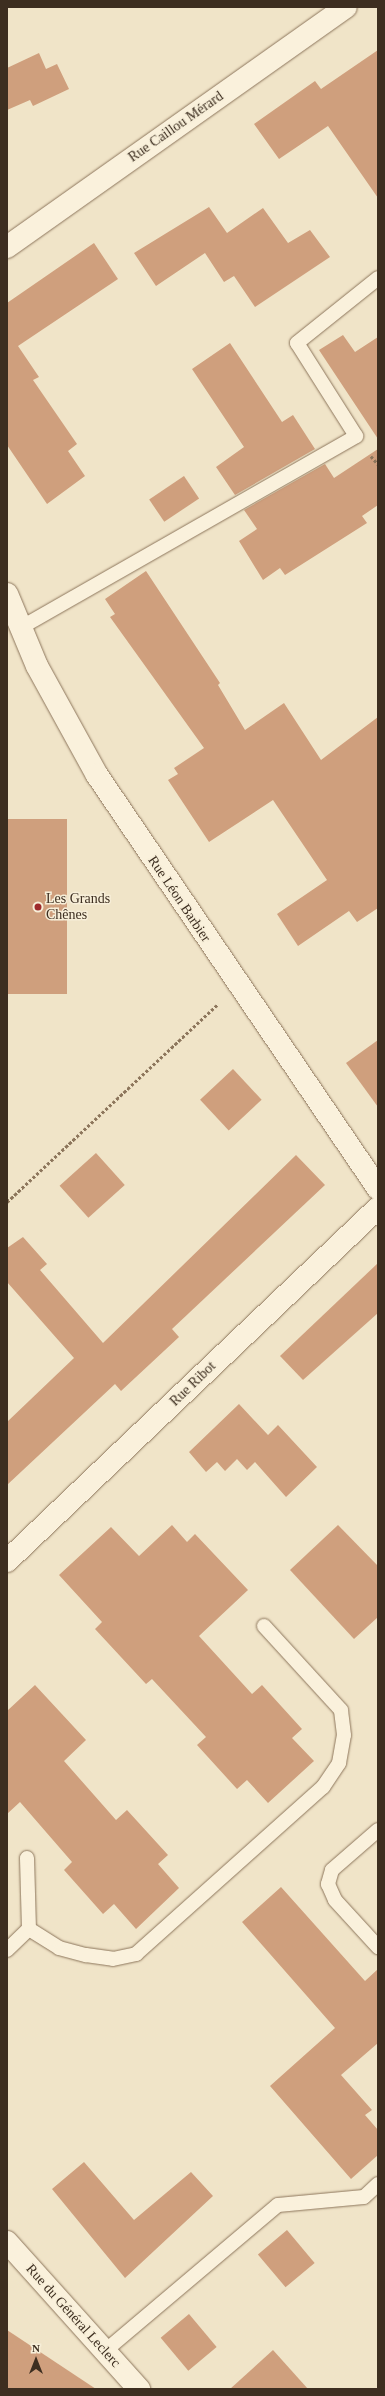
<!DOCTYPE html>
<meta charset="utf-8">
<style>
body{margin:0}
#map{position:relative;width:385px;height:2396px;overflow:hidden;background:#f0e4c8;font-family:"Times New Roman",serif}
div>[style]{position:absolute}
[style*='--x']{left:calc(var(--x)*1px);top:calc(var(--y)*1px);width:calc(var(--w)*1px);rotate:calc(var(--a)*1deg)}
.building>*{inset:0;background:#cf9f7d;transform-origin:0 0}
.path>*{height:2.5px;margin-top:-1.25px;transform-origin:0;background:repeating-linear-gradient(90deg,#8d765c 0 3px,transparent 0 5px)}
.roads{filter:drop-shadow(0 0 1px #8d765c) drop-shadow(0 0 1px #8d765c)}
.lane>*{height:14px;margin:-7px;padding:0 7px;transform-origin:7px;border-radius:7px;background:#faf1dc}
.street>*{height:22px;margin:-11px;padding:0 11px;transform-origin:11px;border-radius:11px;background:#faf1dc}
.secondary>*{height:22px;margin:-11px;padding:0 11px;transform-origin:11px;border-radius:11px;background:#faf1dc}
.dots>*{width:11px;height:11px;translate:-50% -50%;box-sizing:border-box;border:2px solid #f7eed8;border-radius:50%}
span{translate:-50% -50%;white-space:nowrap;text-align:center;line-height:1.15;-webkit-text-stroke:3px #f7eed8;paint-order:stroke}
.street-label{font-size:14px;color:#3d2e20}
.poi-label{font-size:14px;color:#3d2e20}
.left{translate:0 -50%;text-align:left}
.frame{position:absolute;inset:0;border:8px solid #3d2e20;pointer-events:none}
.north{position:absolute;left:16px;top:2340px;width:40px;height:40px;-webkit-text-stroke:3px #f7eed8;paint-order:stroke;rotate:0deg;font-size:11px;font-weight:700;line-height:16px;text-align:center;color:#3d2e20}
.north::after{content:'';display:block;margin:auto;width:14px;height:18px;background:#3d2e20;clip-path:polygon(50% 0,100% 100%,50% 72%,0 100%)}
</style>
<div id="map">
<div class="building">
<i style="clip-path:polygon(378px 50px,378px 198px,328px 126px,279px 159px,254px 124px,315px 81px,321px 89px)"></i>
<i style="clip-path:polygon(39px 53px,46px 69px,57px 64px,69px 89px,33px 106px,30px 100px,7px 110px,7px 68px)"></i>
<i style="clip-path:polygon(209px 207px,227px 233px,263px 208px,288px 243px,310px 230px,330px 257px,255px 307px,234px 276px,224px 282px,205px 253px,156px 286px,134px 253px)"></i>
<i style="clip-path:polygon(94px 243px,118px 279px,18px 346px,39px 377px,33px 380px,77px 444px,68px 451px,85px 476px,47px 504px,7px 445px,7px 303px)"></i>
<i style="clip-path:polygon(343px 335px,355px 352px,378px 337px,378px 439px,319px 350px)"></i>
<i style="clip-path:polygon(230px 343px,282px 422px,293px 415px,315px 449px,235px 495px,216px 467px,244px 447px,192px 369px)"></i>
<i style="clip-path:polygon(378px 449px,378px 505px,362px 516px,367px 523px,285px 575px,280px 568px,263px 580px,239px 541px,257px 529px,244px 510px,325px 464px,334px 478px)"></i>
<i style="left:184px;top:476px;width:27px;height:42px;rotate:56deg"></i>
<i style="clip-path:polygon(146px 571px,220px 683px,218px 685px,245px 730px,284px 703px,321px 760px,378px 717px,378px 908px,357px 922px,349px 911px,298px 946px,277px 914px,327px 880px,273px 800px,209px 842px,168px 780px,178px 774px,174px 768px,204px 748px,110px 617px,115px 614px,105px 599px)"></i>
<i style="left:7px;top:819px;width:60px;height:175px"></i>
<i style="clip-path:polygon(378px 1040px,378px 1107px,346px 1063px)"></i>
<i style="left:233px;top:1069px;width:42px;height:45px;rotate:47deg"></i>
<i style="left:96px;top:1153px;width:43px;height:49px;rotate:48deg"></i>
<i style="clip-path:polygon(296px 1155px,325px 1185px,172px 1329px,179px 1337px,121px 1391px,115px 1384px,7px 1485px,7px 1422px,74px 1358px,7px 1282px,7px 1248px,23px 1237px,47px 1264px,40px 1270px,103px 1343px)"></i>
<i style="clip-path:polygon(378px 1263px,378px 1313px,303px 1380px,280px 1356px)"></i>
<i style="clip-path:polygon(239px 1404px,268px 1435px,278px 1425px,317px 1467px,286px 1497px,255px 1462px,247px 1470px,237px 1459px,225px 1471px,217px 1462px,206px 1472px,189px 1452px)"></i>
<i style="clip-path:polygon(172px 1525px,187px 1542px,195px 1534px,248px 1590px,199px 1636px,252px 1694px,262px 1685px,302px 1729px,292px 1738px,314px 1761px,268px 1803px,247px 1780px,237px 1789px,197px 1745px,206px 1737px,152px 1679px,146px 1684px,95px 1629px,102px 1622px,59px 1575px,111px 1527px,139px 1556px)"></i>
<i style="clip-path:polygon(338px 1525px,378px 1566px,378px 1617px,354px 1639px,290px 1570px)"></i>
<i style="clip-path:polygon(35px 1685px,86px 1740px,64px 1761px,116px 1820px,127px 1810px,168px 1855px,158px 1864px,179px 1888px,136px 1929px,114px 1904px,103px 1914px,64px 1870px,72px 1862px,20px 1802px,7px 1814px,7px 1711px)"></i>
<i style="clip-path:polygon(281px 1887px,365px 1981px,378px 1969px,378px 2043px,341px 2075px,372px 2110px,365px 2115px,378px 2130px,378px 2155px,351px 2179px,270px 2086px,335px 2028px,242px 1922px)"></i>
<i style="clip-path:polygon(84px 2162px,134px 2220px,191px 2172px,213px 2196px,125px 2278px,52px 2189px)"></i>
<i style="left:287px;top:2230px;width:43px;height:38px;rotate:50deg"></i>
<i style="left:189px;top:2314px;width:43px;height:37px;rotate:50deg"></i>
<i style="clip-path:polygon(7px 2330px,96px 2389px,7px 2389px)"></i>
<i style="clip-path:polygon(273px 2350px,308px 2389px,230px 2389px)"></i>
</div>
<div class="path">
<i style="--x:371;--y:456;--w:11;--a:49"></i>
<i style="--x:7;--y:1202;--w:288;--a:-43.2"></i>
</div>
<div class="roads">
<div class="lane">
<i style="--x:20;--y:628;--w:387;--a:-29.7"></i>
<i style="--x:356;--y:436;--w:110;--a:-122.4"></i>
<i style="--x:297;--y:343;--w:104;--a:-38.7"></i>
<i style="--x:378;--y:1830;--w:61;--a:139"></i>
<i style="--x:332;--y:1870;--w:15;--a:106"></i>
<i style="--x:328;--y:1884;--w:17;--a:66"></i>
<i style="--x:335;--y:1900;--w:64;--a:47.5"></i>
<i style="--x:27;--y:1858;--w:71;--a:88.4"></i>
<i style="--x:29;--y:1929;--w:36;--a:32"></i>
<i style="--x:59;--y:1948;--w:28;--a:15"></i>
<i style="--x:86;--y:1955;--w:27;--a:8"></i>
<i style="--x:113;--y:1959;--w:24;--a:-12"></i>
<i style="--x:136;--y:1954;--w:251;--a:-41.8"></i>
<i style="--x:323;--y:1787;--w:29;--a:-56"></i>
<i style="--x:339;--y:1763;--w:28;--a:-80"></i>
<i style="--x:344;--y:1735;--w:25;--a:-97"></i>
<i style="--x:341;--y:1710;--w:114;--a:-132.5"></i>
<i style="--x:7;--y:1950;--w:30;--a:-44"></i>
<i style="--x:105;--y:2351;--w:226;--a:-40.2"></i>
<i style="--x:278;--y:2205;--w:86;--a:-5.3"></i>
<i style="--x:364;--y:2197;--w:19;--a:-43"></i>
</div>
<div class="street">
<i style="--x:7;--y:247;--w:415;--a:-35.3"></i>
<i style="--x:7;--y:594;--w:78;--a:67.4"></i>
<i style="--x:37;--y:666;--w:124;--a:61.2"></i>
<i style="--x:97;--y:775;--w:500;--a:55.8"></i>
<i style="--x:7;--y:1561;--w:512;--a:-43.58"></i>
</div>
<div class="secondary">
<i style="--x:7;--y:2242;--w:198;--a:48.1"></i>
</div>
</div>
<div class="dots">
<i style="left:38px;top:907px;background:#9e2a2b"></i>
</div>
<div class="street-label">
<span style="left:176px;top:127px;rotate:-35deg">Rue Caillou Mérard</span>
<span style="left:179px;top:899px;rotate:56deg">Rue Léon Barbier</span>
<span style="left:193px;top:1384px;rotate:-44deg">Rue Ribot</span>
<span style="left:73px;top:2316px;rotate:48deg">Rue du Général Leclerc</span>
</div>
<div class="poi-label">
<span class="left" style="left:46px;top:907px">Les Grands<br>Chênes</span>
</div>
<div class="frame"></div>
<div class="north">N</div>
</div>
